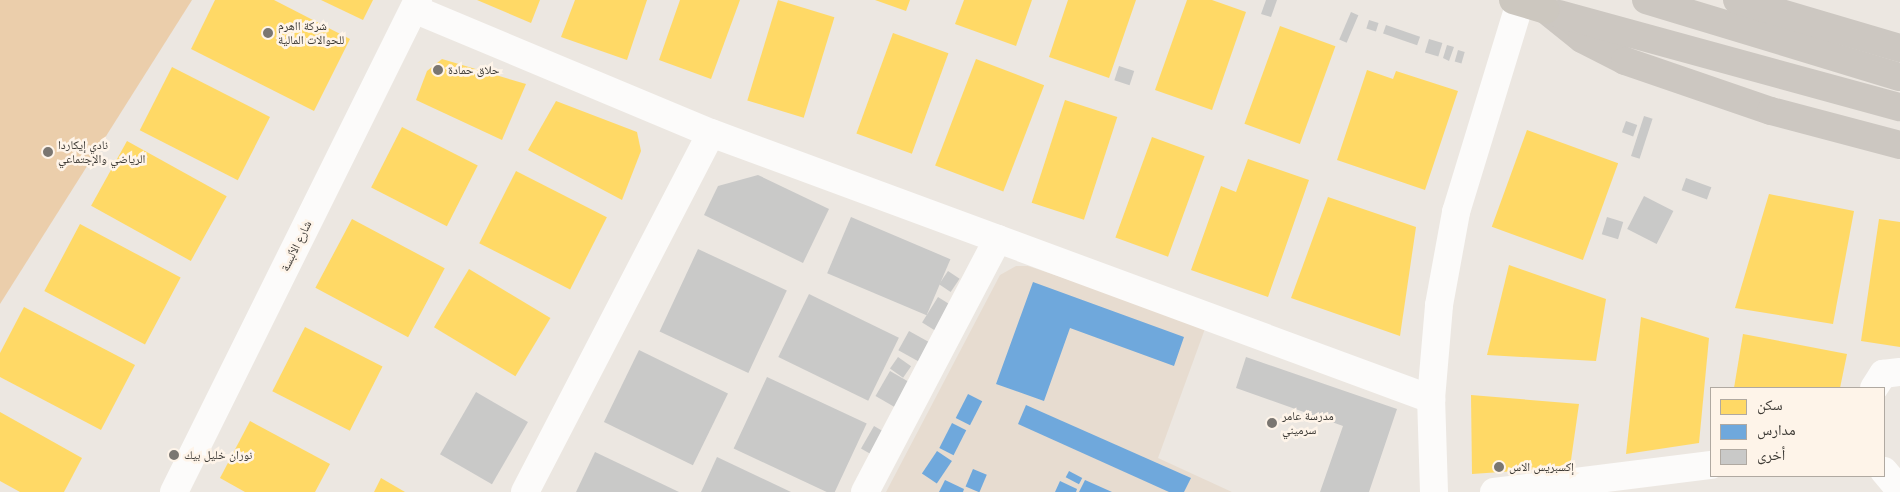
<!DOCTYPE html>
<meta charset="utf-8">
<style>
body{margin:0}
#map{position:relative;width:1900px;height:492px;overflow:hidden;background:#ece7e1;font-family:Quicksand,"Noto Naskh Arabic",sans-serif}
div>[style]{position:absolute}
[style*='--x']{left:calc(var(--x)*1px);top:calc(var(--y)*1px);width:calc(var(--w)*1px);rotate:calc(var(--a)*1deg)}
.built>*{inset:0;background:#e7dcd0}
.green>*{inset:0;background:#ebceab}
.homes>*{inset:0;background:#ffd966;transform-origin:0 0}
.schools>*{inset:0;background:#6fa8dc;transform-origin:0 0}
.building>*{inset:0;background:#c9c9c8;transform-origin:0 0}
.minor>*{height:28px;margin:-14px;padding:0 14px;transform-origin:14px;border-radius:14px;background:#fcfbfa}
.tertiary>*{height:28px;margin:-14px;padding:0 14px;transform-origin:14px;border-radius:14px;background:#fcfbfa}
.secondary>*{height:28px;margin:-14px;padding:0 14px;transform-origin:14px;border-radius:14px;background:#fcfbfa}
.primary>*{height:28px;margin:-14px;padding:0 14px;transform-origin:14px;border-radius:14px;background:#ccc7c1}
.trunk>*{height:28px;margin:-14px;padding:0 14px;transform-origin:14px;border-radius:14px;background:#ccc7bf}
.dots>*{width:14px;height:14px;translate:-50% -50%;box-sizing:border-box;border:2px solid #fef4e9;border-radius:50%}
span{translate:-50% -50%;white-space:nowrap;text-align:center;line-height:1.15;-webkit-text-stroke:5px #fef4e9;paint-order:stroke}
.poi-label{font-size:12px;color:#3c3934}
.left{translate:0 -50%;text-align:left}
.street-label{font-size:12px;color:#3c3934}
.legend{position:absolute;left:1710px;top:387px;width:175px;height:90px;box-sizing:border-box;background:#fef4e9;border:1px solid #b0a9a1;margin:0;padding:6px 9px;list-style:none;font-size:15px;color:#3c3934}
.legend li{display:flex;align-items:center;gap:10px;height:25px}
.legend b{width:25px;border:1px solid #b0a9a1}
</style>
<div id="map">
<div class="built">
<i style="clip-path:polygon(1016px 266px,1028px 266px,1206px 326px,1158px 458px,1232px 492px,886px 492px,1000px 275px)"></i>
</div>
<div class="green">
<i style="clip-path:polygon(0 0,192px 0,0 304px)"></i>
</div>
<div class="homes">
<i style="clip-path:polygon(215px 0,274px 0,350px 39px,314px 111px,191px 49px)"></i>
<i style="clip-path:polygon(321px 0,373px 0,363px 20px)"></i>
<i style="clip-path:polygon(477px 0,540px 0,531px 23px)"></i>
<i style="clip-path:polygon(575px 0,647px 0,627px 60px,561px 37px)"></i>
<i style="clip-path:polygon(680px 0,740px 0,711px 79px,659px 60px)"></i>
<i style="left:778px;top:0;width:59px;height:105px;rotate:17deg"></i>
<i style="clip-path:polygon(875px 0,910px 0,906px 11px)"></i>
<i style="clip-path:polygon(964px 0,1032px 0,1016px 46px,955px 24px)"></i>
<i style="clip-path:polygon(1068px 0,1136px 0,1109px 78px,1049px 57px)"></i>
<i style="clip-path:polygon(1187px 0,1212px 0,1246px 12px,1212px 110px,1155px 90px)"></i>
<i style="left:1280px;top:26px;width:59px;height:104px;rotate:20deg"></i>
<i style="left:893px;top:33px;width:59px;height:107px;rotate:20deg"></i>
<i style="clip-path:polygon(442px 59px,526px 84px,502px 140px,416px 100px,427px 71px)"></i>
<i style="left:976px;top:59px;width:73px;height:114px;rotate:21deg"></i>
<i style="left:172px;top:67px;width:110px;height:71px;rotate:27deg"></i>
<i style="clip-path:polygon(1367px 70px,1393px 79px,1396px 71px,1458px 91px,1425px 190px,1337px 160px)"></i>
<i style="left:1065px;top:100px;width:55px;height:108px;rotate:18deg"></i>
<i style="clip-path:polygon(556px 101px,637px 132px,641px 151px,622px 200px,528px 150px)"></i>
<i style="left:402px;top:127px;width:85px;height:68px;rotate:27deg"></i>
<i style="left:1527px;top:130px;width:97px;height:103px;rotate:20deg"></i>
<i style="left:1152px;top:137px;width:56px;height:107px;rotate:20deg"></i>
<i style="left:127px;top:141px;width:114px;height:74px;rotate:29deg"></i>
<i style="clip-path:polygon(1248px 159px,1309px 180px,1268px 297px,1191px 270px,1221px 186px,1236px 192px)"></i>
<i style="left:516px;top:171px;width:102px;height:81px;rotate:27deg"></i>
<i style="clip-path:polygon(1769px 194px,1854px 211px,1833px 324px,1735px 308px)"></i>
<i style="clip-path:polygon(1328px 197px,1416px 227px,1400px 336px,1291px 298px)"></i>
<i style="left:352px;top:219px;width:105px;height:78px;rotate:28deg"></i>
<i style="clip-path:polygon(1879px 219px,1900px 222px,1900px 347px,1861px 341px)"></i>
<i style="left:80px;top:224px;width:114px;height:76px;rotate:28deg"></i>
<i style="clip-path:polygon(1509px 265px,1606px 299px,1596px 361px,1487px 355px)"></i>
<i style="left:469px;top:269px;width:95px;height:68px;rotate:31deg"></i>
<i style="clip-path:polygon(24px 307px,135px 365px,101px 430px,0 377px,0 353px)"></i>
<i style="clip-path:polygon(1641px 317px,1709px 338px,1699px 443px,1626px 454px)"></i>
<i style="left:305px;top:327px;width:87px;height:72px;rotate:27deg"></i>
<i style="clip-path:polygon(1743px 334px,1847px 354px,1840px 388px,1734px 388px)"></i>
<i style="clip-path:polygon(1471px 395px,1579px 404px,1570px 467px,1472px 474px)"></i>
<i style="clip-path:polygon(0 412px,82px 458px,64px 492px,20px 492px,0 481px)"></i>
<i style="clip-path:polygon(250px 421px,330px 464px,315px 492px,245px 492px,220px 478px)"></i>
<i style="clip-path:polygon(381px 478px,405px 492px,374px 492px)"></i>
</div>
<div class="schools">
<i style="clip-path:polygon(1033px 282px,1184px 337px,1174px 366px,1070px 328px,1044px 401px,996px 384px)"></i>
<i style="left:968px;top:394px;width:16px;height:27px;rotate:27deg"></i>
<i style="clip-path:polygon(1026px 405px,1191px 478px,1184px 492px,1169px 492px,1018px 424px)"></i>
<i style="left:952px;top:423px;width:16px;height:28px;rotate:27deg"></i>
<i style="left:937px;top:451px;width:18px;height:27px;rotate:34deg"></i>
<i style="left:973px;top:469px;width:15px;height:19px;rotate:23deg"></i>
<i style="left:1069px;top:471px;width:15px;height:7px;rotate:28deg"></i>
<i style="clip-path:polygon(945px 480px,964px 489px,963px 492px,939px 492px)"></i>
<i style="clip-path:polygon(1085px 480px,1112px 492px,1079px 492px)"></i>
<i style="clip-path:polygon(1060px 481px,1077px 489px,1076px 492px,1055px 492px)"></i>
</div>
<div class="building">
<i style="clip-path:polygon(1266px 0,1277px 0,1271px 17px,1261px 14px)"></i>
<i style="left:1351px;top:12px;width:8px;height:30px;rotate:23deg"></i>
<i style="left:1369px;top:20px;width:10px;height:9px;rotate:17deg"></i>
<i style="left:1386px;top:25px;width:36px;height:9px;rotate:19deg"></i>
<i style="left:1429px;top:39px;width:14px;height:14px;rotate:17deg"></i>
<i style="clip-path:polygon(1447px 45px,1454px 47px,1449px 61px,1443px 58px)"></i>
<i style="left:1458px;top:50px;width:7px;height:12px;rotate:16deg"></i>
<i style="left:1119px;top:66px;width:16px;height:15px;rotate:18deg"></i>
<i style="left:1644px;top:116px;width:9px;height:42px;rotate:18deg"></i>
<i style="left:1626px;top:121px;width:12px;height:12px;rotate:20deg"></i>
<i style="clip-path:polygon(758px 175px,829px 209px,803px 263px,704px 215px,718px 186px)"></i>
<i style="left:1686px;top:178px;width:27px;height:13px;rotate:20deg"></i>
<i style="left:1644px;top:196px;width:33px;height:37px;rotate:27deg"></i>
<i style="left:851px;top:217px;width:108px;height:61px;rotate:23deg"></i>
<i style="left:1607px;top:217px;width:17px;height:18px;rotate:17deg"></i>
<i style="left:698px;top:249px;width:98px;height:91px;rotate:25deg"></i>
<i style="left:948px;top:271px;width:14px;height:16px;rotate:34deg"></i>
<i style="left:809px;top:294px;width:100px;height:70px;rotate:26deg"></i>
<i style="left:938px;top:297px;width:22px;height:30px;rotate:32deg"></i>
<i style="left:909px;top:331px;width:31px;height:22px;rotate:29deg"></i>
<i style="left:639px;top:350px;width:99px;height:80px;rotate:26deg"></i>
<i style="left:898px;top:357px;width:16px;height:14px;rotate:35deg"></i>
<i style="clip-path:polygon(1246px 357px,1397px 409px,1369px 492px,1320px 492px,1343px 426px,1236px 388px)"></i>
<i style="left:890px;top:371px;width:22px;height:29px;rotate:30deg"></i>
<i style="left:767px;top:377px;width:110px;height:79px;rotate:25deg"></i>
<i style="left:476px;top:392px;width:60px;height:72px;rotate:30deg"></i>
<i style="left:874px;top:426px;width:14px;height:26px;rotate:30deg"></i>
<i style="clip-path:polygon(595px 452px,679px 492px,576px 492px)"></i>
<i style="clip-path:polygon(717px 457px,791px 492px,701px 492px)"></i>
</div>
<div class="minor">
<i style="--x:414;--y:9;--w:322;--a:22.7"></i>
<i style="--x:711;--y:133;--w:768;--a:20.28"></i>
<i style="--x:1874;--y:388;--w:17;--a:-57"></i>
<i style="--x:1883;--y:374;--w:17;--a:-7"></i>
<i style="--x:1884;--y:471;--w:25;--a:50"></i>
<i style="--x:525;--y:492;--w:404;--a:-62.6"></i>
<i style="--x:865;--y:492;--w:286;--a:-62.3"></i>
<i style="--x:1494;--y:492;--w:219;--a:-7.1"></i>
</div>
<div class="tertiary">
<i style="--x:1434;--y:492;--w:93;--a:-91.8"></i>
<i style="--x:1431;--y:399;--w:94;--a:-85.1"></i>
<i style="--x:1439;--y:305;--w:95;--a:-79.6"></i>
<i style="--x:1456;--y:212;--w:219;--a:-73"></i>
</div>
<div class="secondary">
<i style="--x:174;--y:492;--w:549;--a:-63.62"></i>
</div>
<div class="primary">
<i style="--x:1646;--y:0;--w:265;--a:16.9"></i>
<i style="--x:1737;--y:0;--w:170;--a:16.4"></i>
<i style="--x:1546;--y:10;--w:46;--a:38.9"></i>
<i style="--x:1582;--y:39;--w:48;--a:27.1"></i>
<i style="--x:1625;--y:61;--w:154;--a:18.9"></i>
<i style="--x:1771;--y:111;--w:133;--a:14.8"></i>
<i style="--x:1559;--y:14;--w:353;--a:15.3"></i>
</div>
<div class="trunk">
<i style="--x:1513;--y:0;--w:34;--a:17"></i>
</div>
<div class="dots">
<i style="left:268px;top:33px;background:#7a7671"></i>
<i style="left:438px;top:70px;background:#7a7671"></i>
<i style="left:48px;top:152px;background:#7a7671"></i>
<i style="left:1272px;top:423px;background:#7a7671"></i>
<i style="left:174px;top:455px;background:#7a7671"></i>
<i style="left:1499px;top:467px;background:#7a7671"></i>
</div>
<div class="poi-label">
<span class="left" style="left:278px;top:33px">شركة ااهرم<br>للحوالات المالية</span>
<span class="left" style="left:448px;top:70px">حلاق حمادة</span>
<span class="left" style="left:58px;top:152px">نادي إيكاردا<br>الرياضي والإجتماعي</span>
<span class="left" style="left:1282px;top:423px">مدرسة عامر<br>سرميني</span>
<span class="left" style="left:184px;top:455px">نوران خليل بيك</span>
<span class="left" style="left:1509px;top:467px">إكسبريس الاس</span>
</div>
<div class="street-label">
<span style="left:296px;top:246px;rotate:-64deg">شارع الألبسة</span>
</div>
<ul class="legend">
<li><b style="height:14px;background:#ffd966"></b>سكن</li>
<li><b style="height:14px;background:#6fa8dc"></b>مدارس</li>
<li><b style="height:14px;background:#c9c9c8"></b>أخرى</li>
</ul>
</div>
